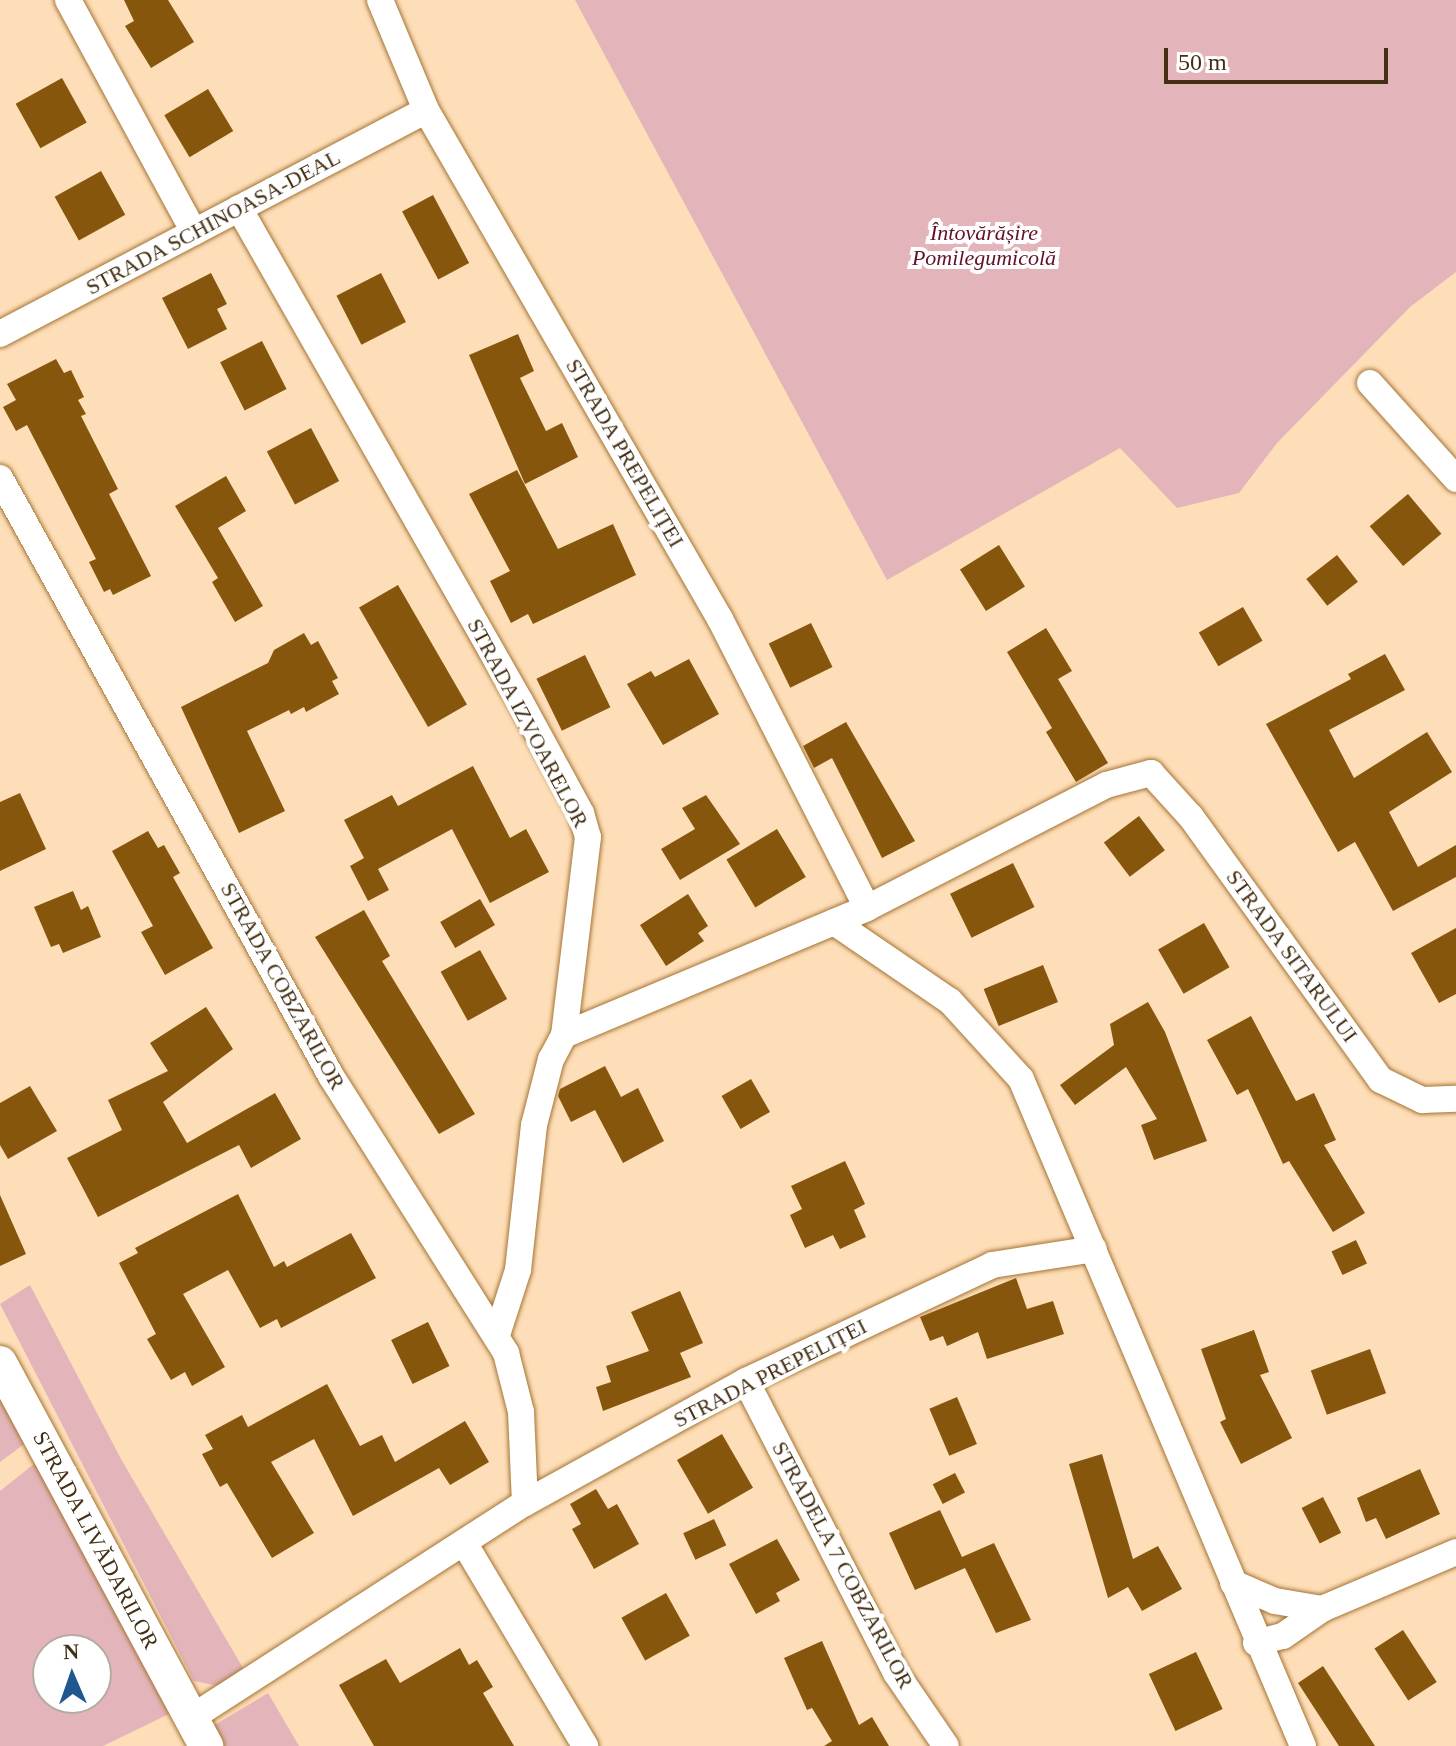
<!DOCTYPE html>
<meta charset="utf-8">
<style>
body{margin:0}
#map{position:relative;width:1456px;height:1746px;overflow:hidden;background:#fedeb8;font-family:Georgia,serif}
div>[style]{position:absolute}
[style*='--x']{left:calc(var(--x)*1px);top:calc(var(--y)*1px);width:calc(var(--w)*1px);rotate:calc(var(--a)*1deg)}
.green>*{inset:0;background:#e3b5ba}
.building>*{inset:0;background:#85560b;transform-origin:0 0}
.roads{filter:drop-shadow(0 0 2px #a57433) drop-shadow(0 0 2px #a57433)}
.minor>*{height:26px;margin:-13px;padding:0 13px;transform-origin:13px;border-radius:13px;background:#fff}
.tertiary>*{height:34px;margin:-17px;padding:0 17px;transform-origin:17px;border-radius:17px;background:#fff}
span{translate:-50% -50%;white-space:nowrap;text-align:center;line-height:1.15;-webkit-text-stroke:8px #fff;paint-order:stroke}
.street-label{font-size:22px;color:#432f14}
.park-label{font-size:22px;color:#611226;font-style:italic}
.north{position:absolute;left:32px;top:1634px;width:80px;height:80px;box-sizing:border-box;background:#fff;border:2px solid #b4aca1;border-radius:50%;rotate:358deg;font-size:22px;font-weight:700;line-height:32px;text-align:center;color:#432f14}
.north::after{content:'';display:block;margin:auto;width:28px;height:36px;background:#20578f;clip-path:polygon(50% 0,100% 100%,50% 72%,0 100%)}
.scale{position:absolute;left:1164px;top:48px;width:224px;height:36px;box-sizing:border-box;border:4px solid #432f14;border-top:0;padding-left:10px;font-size:24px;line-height:28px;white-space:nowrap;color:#432f14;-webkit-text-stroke:6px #fff;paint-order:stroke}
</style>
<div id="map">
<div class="green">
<i style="clip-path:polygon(575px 0,1456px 0,1456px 272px,1410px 307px,1277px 443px,1239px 493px,1177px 508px,1120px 448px,887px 580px)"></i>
<i style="clip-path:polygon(30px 1285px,121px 1459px,243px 1668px,219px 1686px,194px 1681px,0 1304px)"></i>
<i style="clip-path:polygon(0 1393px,27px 1442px,0 1462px)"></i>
<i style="clip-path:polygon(evenodd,39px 1460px,169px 1714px,103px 1746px,0 1746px,0 1491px,39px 1460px,48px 1650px,96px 1650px,96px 1698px,48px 1698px,48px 1650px)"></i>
<i style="clip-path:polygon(268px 1693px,299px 1746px,224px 1746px,213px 1726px)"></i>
</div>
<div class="building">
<i style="clip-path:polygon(124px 0,168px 0,194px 42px,151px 68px,125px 26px,134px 21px)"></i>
<i style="left:62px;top:78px;width:51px;height:53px;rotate:61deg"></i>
<i style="left:208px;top:89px;width:49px;height:51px;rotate:59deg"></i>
<i style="left:101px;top:171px;width:50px;height:53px;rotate:61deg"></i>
<i style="left:433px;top:195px;width:77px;height:35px;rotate:62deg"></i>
<i style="clip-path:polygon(211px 273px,227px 304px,217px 309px,227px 329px,188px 349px,162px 298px)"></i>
<i style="left:381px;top:273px;width:55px;height:50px;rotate:63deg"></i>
<i style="clip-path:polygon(518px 334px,534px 371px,520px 378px,546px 431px,562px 423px,578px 457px,525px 484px,469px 355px)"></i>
<i style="left:262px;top:341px;width:54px;height:47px;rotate:63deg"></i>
<i style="clip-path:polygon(56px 359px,64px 373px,71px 370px,84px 397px,78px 400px,86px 414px,81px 416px,118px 489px,109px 494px,151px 576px,113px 595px,110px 589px,104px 592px,89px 562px,96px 559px,27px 425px,16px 431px,3px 407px,16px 400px,7px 384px)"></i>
<i style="left:311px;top:428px;width:60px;height:50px;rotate:62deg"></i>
<i style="clip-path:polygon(517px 470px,558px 549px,613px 524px,636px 575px,533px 624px,528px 614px,511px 623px,490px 581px,510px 571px,469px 494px)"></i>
<i style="clip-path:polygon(226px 476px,246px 511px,218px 528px,263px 606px,235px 622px,212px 582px,218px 578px,175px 506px)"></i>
<i style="left:1408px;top:494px;width:52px;height:50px;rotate:50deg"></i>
<i style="left:999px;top:545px;width:49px;height:46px;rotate:58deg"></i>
<i style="left:1337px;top:555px;width:34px;height:39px;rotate:52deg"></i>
<i style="left:398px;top:585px;width:138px;height:45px;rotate:60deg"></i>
<i style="left:1243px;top:607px;width:39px;height:51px;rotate:60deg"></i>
<i style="left:811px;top:623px;width:49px;height:47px;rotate:64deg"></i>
<i style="clip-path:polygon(1046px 628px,1072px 671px,1058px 679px,1108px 763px,1076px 782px,1046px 732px,1052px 728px,1007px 652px)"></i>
<i style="clip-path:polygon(304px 633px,311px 645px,318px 641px,338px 678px,332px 681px,339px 694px,306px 712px,304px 707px,291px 714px,289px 710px,247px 731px,285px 811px,239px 833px,181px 707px,268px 663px,274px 650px)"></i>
<i style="clip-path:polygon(1385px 654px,1405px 690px,1329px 730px,1354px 778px,1427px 732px,1452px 772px,1389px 812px,1418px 867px,1456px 845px,1456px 877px,1393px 911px,1355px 842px,1338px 852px,1266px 724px,1351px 679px,1348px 674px)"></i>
<i style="left:585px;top:655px;width:58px;height:54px;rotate:64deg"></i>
<i style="clip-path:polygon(689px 659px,719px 714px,663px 745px,627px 684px,651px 671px,655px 677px)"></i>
<i style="clip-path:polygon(846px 722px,915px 841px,882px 858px,832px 758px,814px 768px,803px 746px)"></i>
<i style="clip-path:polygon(473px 766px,510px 838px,526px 829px,549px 872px,490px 903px,452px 829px,378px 869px,389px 890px,368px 901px,350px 866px,364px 858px,344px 820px,392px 795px,398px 806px)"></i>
<i style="clip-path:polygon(20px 793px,46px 849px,0 871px,0 802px)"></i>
<i style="clip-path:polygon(706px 795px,740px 844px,680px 880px,661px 849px,695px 829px,682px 808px)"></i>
<i style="left:1139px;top:816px;width:43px;height:44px;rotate:53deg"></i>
<i style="left:777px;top:829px;width:56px;height:59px;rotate:59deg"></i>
<i style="clip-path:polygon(148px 831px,158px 848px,164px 845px,180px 873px,173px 877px,213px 948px,165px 975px,141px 932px,153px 926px,112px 851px)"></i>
<i style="left:1013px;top:863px;width:49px;height:70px;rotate:64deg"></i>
<i style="clip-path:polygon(73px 891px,81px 910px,88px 906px,101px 937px,63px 953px,59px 944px,51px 947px,34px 907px)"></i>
<i style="clip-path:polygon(688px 894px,708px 926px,698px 933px,704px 941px,666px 966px,640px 925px)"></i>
<i style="left:480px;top:899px;width:30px;height:46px;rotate:60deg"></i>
<i style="clip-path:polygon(364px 910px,390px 956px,382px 961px,475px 1114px,439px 1134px,315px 937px)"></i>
<i style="left:1204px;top:923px;width:51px;height:53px;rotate:60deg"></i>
<i style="clip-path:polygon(1456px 928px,1456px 994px,1439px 1003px,1411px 953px)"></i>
<i style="left:480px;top:950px;width:56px;height:45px;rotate:61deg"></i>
<i style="left:1043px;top:965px;width:40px;height:64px;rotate:68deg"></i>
<i style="clip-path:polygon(1148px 1002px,1165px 1032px,1207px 1141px,1154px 1160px,1141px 1125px,1157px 1119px,1126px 1067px,1075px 1105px,1060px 1085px,1114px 1045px,1110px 1024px)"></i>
<i style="clip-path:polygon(206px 1007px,233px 1049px,163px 1102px,187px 1143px,275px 1093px,301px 1139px,251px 1168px,239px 1145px,98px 1217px,67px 1158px,122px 1130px,108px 1100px,168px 1071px,150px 1043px)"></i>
<i style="clip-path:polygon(1251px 1016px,1296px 1101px,1314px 1093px,1336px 1140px,1324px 1145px,1365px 1213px,1333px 1232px,1289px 1161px,1283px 1164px,1248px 1089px,1237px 1095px,1207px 1040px)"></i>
<i style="clip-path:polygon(605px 1066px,621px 1097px,638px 1088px,664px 1141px,623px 1163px,595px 1110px,571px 1122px,558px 1096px,560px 1089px)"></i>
<i style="left:751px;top:1079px;width:38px;height:34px;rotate:60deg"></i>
<i style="clip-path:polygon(30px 1086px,57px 1131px,8px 1159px,0 1145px,0 1103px)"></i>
<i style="clip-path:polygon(845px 1161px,865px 1204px,854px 1210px,866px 1237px,840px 1249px,833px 1235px,805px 1248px,790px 1215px,802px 1209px,791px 1186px)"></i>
<i style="clip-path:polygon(238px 1194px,274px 1267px,284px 1261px,287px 1267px,351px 1233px,376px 1278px,281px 1328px,277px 1319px,260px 1328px,228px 1270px,183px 1294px,225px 1367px,192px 1386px,185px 1372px,171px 1380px,147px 1339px,156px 1334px,119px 1263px,138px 1253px,135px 1248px)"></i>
<i style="clip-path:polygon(0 1195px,26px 1254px,0 1266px)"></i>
<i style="left:1356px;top:1240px;width:26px;height:27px;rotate:65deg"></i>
<i style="clip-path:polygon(1016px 1278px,1027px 1309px,1053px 1301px,1064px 1334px,987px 1359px,978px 1332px,947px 1346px,943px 1336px,930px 1341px,920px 1317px)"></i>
<i style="clip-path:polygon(680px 1291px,703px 1343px,680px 1353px,691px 1377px,603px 1411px,596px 1387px,611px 1382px,606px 1366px,649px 1351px,631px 1312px)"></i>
<i style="left:428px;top:1322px;width:49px;height:41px;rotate:64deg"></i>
<i style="clip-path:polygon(1254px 1330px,1269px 1372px,1260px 1375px,1292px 1438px,1241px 1464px,1220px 1422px,1226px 1419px,1201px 1349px)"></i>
<i style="left:1370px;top:1349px;width:47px;height:63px;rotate:70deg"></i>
<i style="clip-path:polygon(327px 1384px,360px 1446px,382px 1435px,395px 1462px,465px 1421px,489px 1462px,450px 1485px,439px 1468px,353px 1516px,314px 1439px,271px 1462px,314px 1533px,272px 1558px,227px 1483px,220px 1487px,202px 1454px,213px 1449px,205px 1435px,242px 1415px,248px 1427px)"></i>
<i style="left:957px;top:1397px;width:51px;height:30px;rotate:67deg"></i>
<i style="left:722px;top:1434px;width:62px;height:52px;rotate:60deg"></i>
<i style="clip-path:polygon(1102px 1454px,1133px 1559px,1158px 1546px,1182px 1589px,1142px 1611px,1128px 1587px,1108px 1598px,1069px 1464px)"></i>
<i style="clip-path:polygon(1420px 1469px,1440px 1514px,1386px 1539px,1376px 1518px,1366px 1522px,1357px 1498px)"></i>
<i style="left:955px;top:1473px;width:22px;height:25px;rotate:63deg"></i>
<i style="clip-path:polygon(596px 1489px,608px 1509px,617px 1504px,639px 1544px,594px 1569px,572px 1529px,581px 1524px,570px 1504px)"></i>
<i style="left:1323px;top:1497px;width:40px;height:24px;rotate:63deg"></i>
<i style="clip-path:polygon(940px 1510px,962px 1557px,994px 1543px,1031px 1620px,996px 1633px,965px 1568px,915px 1590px,889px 1533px)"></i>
<i style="left:714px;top:1519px;width:29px;height:34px;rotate:65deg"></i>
<i style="clip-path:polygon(777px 1539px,800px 1580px,776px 1593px,780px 1601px,756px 1614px,729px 1564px)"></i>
<i style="left:666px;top:1593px;width:49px;height:51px;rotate:61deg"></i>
<i style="left:1403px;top:1630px;width:62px;height:34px;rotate:57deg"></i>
<i style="clip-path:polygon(822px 1641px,859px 1725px,872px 1717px,889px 1746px,824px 1746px,832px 1741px,812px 1708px,807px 1710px,784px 1658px)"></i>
<i style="clip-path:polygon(460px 1648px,469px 1665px,477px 1660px,493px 1687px,483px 1693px,514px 1746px,374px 1746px,339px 1685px,386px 1659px,400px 1683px)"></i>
<i style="left:1196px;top:1652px;width:63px;height:52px;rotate:65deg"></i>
<i style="clip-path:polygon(1323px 1666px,1375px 1746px,1339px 1746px,1298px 1683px)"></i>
</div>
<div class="roads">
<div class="minor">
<i style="--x:68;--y:0;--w:264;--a:61.5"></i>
<i style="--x:380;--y:0;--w:119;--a:67.3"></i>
<i style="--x:426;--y:110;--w:588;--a:59.99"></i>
<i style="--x:720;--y:619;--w:324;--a:63"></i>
<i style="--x:239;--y:208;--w:567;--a:60.32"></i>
<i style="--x:520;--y:701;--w:128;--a:61.4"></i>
<i style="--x:581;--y:813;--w:25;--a:74"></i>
<i style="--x:588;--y:837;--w:199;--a:96.9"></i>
<i style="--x:564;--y:1035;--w:27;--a:118"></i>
<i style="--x:551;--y:1059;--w:68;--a:104.4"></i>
<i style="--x:534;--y:1125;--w:146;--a:96.3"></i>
<i style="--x:518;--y:1270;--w:68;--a:107.9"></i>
<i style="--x:0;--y:334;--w:481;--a:-27.7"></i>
<i style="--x:1370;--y:383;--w:129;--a:48.1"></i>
<i style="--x:0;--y:478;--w:683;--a:61.03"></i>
<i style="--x:331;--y:1076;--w:328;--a:57.7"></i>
<i style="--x:506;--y:1353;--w:61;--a:75.7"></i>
<i style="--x:521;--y:1412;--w:91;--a:87.5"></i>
<i style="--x:834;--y:922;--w:140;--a:34.3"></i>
<i style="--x:950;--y:1001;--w:105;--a:47.7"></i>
<i style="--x:1021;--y:1079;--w:724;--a:67.08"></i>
<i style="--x:564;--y:1035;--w:329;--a:-22.7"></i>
<i style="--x:867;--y:908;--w:269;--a:-27.2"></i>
<i style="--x:1106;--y:785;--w:47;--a:-14.9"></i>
<i style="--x:1151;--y:773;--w:59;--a:47.7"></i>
<i style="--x:1191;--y:817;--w:324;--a:54.2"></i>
<i style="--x:1381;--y:1080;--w:46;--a:26"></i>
<i style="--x:1422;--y:1100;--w:34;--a:-2"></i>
<i style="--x:746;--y:1381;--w:328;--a:62.8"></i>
<i style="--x:896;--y:1673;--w:88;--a:55.6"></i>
<i style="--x:466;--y:1546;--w:233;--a:59.2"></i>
<i style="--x:1233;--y:1583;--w:46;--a:23.2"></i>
<i style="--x:1275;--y:1601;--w:48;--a:9.7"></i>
<i style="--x:1256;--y:1643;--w:28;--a:-15"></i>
<i style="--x:1283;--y:1636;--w:47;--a:-34.7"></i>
<i style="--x:1322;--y:1609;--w:146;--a:-23"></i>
<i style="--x:191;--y:1718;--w:397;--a:-32.8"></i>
<i style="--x:525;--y:1503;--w:252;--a:-28.9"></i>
<i style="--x:746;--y:1381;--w:272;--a:-25.2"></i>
<i style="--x:992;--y:1265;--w:103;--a:-8.9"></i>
</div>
<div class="tertiary">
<i style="--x:0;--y:1363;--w:435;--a:61.7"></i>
</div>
</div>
<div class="street-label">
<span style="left:213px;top:222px;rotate:-28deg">STRADA SCHINOASA-DEAL</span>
<span style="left:625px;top:453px;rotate:60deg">STRADA PREPELIȚEI</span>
<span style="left:528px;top:723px;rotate:62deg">STRADA IZVOARELOR</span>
<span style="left:1292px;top:956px;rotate:54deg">STRADA SITARULUI</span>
<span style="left:283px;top:986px;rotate:61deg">STRADA COBZARILOR</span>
<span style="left:770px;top:1373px;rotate:-27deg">STRADA PREPELIȚEI</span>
<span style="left:96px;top:1540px;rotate:62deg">STRADA LIVĂDARILOR</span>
<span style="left:843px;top:1565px;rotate:62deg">STRADELA 7 COBZARILOR</span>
</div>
<div class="park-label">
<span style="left:984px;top:245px">Întovărășire<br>Pomilegumicolă</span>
</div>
<div class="north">N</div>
<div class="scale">50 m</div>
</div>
